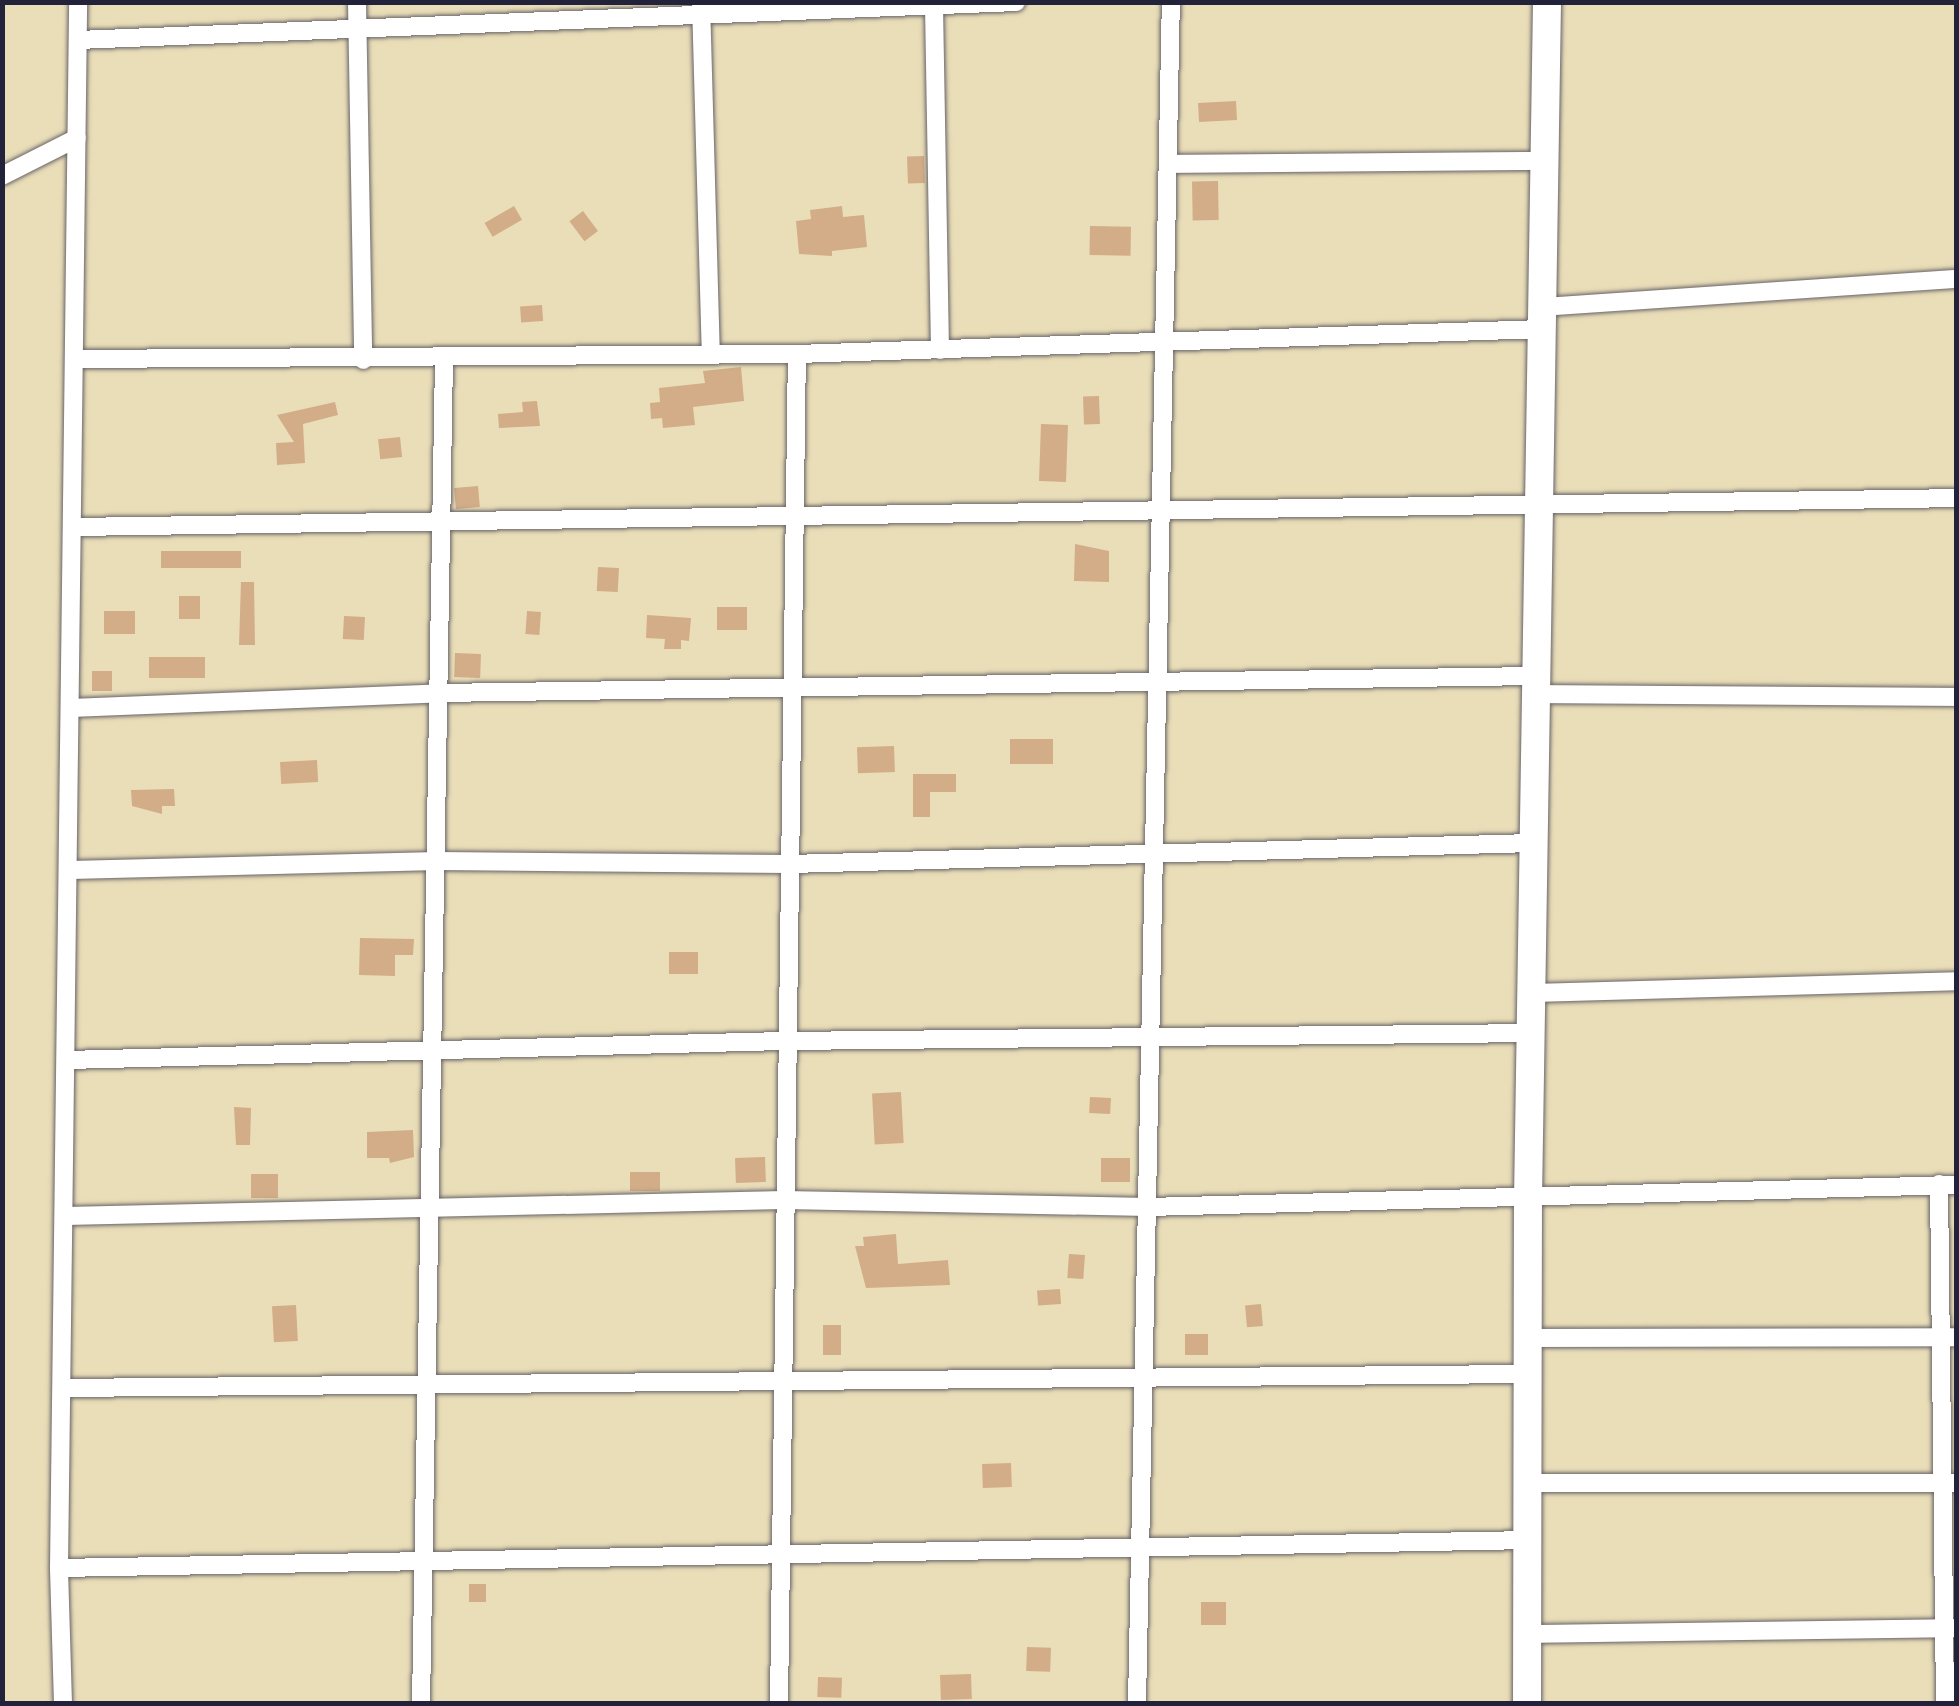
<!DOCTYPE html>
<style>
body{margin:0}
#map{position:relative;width:1959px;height:1706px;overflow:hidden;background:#eadeb9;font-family:"Gochi Hand",sans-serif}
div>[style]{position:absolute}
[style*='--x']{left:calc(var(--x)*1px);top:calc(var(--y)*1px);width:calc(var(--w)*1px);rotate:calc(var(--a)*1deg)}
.building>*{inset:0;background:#d2ad88;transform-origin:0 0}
.roads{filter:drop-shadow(0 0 2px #686467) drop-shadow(0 0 2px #686467)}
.street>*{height:18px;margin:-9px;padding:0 9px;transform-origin:9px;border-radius:9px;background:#fff}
.secondary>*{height:28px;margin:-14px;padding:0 14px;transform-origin:14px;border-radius:14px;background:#fff}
span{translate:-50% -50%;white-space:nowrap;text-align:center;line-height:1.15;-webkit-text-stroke:9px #fbf7ec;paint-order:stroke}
.frame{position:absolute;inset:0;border:5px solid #22223b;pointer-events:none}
</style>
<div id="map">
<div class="building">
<i style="left:1236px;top:101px;width:19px;height:38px;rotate:87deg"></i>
<i style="left:924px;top:156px;width:27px;height:17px;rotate:88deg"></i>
<i style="left:1218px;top:181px;width:39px;height:26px;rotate:89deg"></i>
<i style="left:514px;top:206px;width:16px;height:34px;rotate:60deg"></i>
<i style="clip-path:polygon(842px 206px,843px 217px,864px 215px,867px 247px,832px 251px,832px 256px,799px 254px,796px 221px,811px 219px,810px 210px)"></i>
<i style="left:583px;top:211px;width:25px;height:17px;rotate:53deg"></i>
<i style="left:1090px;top:226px;width:41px;height:29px;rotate:1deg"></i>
<i style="left:542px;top:305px;width:16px;height:22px;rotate:86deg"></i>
<i style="clip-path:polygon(741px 367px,744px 401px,693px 407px,695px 425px,663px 428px,662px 418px,651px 419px,650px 403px,660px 402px,659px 388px,705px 383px,703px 371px)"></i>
<i style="left:1099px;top:396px;width:28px;height:16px;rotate:88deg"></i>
<i style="clip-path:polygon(537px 401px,540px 426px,499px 428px,498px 414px,523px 412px,522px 402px)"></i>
<i style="clip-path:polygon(335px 402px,338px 415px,303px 424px,305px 463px,277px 465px,276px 443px,294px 442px,277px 415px)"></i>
<i style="left:1041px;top:424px;width:27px;height:57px;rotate:2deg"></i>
<i style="left:400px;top:437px;width:20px;height:22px;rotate:84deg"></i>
<i style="left:478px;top:486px;width:21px;height:24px;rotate:85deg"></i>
<i style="clip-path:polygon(1075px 544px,1109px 551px,1109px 582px,1074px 581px)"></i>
<i style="left:241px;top:551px;width:17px;height:80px;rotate:90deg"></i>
<i style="left:598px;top:567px;width:21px;height:24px;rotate:3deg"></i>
<i style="clip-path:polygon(241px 582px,254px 582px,255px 645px,239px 645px)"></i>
<i style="left:179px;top:596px;width:21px;height:23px"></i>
<i style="left:717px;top:607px;width:30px;height:23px"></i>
<i style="left:135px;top:611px;width:23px;height:31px;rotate:90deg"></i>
<i style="left:527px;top:611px;width:14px;height:23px;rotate:4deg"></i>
<i style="clip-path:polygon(647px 615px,691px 618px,689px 641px,681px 640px,681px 649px,664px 649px,665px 639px,646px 638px)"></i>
<i style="left:344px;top:616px;width:21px;height:23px;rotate:3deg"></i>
<i style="left:455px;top:653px;width:26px;height:24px;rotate:2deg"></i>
<i style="left:205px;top:657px;width:21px;height:56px;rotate:90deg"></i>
<i style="left:92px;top:671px;width:20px;height:20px"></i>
<i style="left:1010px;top:739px;width:43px;height:25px"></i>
<i style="left:894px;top:746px;width:26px;height:37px;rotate:88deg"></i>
<i style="left:317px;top:760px;width:22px;height:37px;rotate:87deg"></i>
<i style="clip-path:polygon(913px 774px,956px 774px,956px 792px,930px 792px,930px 817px,913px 817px)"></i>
<i style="clip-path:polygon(174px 789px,175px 806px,162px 806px,162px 814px,132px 806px,131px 790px)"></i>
<i style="clip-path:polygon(360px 938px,414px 939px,413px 955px,395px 955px,395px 976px,359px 975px)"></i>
<i style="left:669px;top:952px;width:29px;height:22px"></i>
<i style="left:901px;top:1092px;width:51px;height:29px;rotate:87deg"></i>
<i style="left:1090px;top:1097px;width:21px;height:16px;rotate:3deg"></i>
<i style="clip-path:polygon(234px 1107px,251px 1108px,250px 1145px,236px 1145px)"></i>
<i style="clip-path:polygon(413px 1130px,414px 1157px,390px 1163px,389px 1158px,367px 1158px,367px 1132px)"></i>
<i style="left:765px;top:1157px;width:25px;height:30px;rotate:88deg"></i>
<i style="left:1130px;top:1158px;width:24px;height:29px;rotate:90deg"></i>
<i style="left:630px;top:1172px;width:30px;height:19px"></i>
<i style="left:251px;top:1174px;width:27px;height:24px"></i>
<i style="clip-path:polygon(896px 1234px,898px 1264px,948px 1260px,950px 1285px,866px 1288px,855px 1246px,864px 1246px,863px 1237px)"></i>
<i style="left:1069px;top:1254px;width:16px;height:24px;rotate:4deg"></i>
<i style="left:1060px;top:1289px;width:15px;height:23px;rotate:86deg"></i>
<i style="left:1261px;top:1304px;width:22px;height:16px;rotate:85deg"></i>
<i style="left:296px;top:1305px;width:36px;height:24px;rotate:87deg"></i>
<i style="left:823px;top:1325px;width:18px;height:30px"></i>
<i style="left:1185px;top:1334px;width:23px;height:21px"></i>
<i style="left:1011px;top:1463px;width:24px;height:29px;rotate:88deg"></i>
<i style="left:469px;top:1584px;width:17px;height:18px"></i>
<i style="left:1201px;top:1602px;width:25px;height:23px"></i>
<i style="left:1027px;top:1647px;width:24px;height:24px;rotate:2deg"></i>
<i style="left:971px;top:1674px;width:25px;height:31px;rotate:88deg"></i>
<i style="left:818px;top:1677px;width:24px;height:20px;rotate:2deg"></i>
</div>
<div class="roads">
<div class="street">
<i style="--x:357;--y:2;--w:358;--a:89"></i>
<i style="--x:701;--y:2;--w:352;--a:88.4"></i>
<i style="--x:934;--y:6;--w:344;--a:89"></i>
<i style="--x:78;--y:40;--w:939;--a:-2.32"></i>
<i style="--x:1168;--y:164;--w:377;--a:-0.5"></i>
<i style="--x:2;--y:176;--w:84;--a:-26.9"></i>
<i style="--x:1542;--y:307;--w:415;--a:-3.9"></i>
<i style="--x:76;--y:359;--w:721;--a:-0.4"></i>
<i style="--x:797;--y:354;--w:745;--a:-1.92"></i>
<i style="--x:74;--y:527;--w:1882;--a:-0.88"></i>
<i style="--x:1536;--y:694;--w:420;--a:0.4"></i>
<i style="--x:73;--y:708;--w:367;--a:-2.3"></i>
<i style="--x:440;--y:693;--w:1096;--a:-0.89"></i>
<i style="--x:70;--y:870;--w:368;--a:-1.4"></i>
<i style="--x:438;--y:861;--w:352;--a:0.5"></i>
<i style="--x:790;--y:864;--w:744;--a:-1.62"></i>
<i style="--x:1533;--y:993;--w:423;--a:-1.6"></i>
<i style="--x:67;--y:1060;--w:717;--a:-1.52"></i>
<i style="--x:784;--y:1041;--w:748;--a:-0.61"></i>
<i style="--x:1939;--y:1184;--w:520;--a:89.34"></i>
<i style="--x:65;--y:1216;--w:719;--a:-1.27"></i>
<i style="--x:784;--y:1200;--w:364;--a:1.1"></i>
<i style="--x:1148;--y:1207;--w:808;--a:-1.56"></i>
<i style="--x:1530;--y:1338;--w:426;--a:-0.1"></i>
<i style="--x:63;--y:1388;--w:1467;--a:-0.55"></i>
<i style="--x:1529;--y:1483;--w:427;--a:0"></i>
<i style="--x:59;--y:1568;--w:1470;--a:-1.09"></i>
<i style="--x:1529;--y:1634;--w:427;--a:-0.8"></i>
<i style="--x:63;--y:1704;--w:136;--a:-91.7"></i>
<i style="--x:59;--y:1568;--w:1566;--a:-89.3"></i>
<i style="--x:421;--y:1704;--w:1344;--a:-89.02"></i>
<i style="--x:779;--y:1704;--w:1350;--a:-89.24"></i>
<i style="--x:1137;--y:1704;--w:1702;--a:-88.86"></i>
</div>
<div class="secondary">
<i style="--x:1527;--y:1704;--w:505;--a:-89.89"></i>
<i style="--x:1528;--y:1199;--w:1197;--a:-89.09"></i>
</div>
</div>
<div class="frame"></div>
</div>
